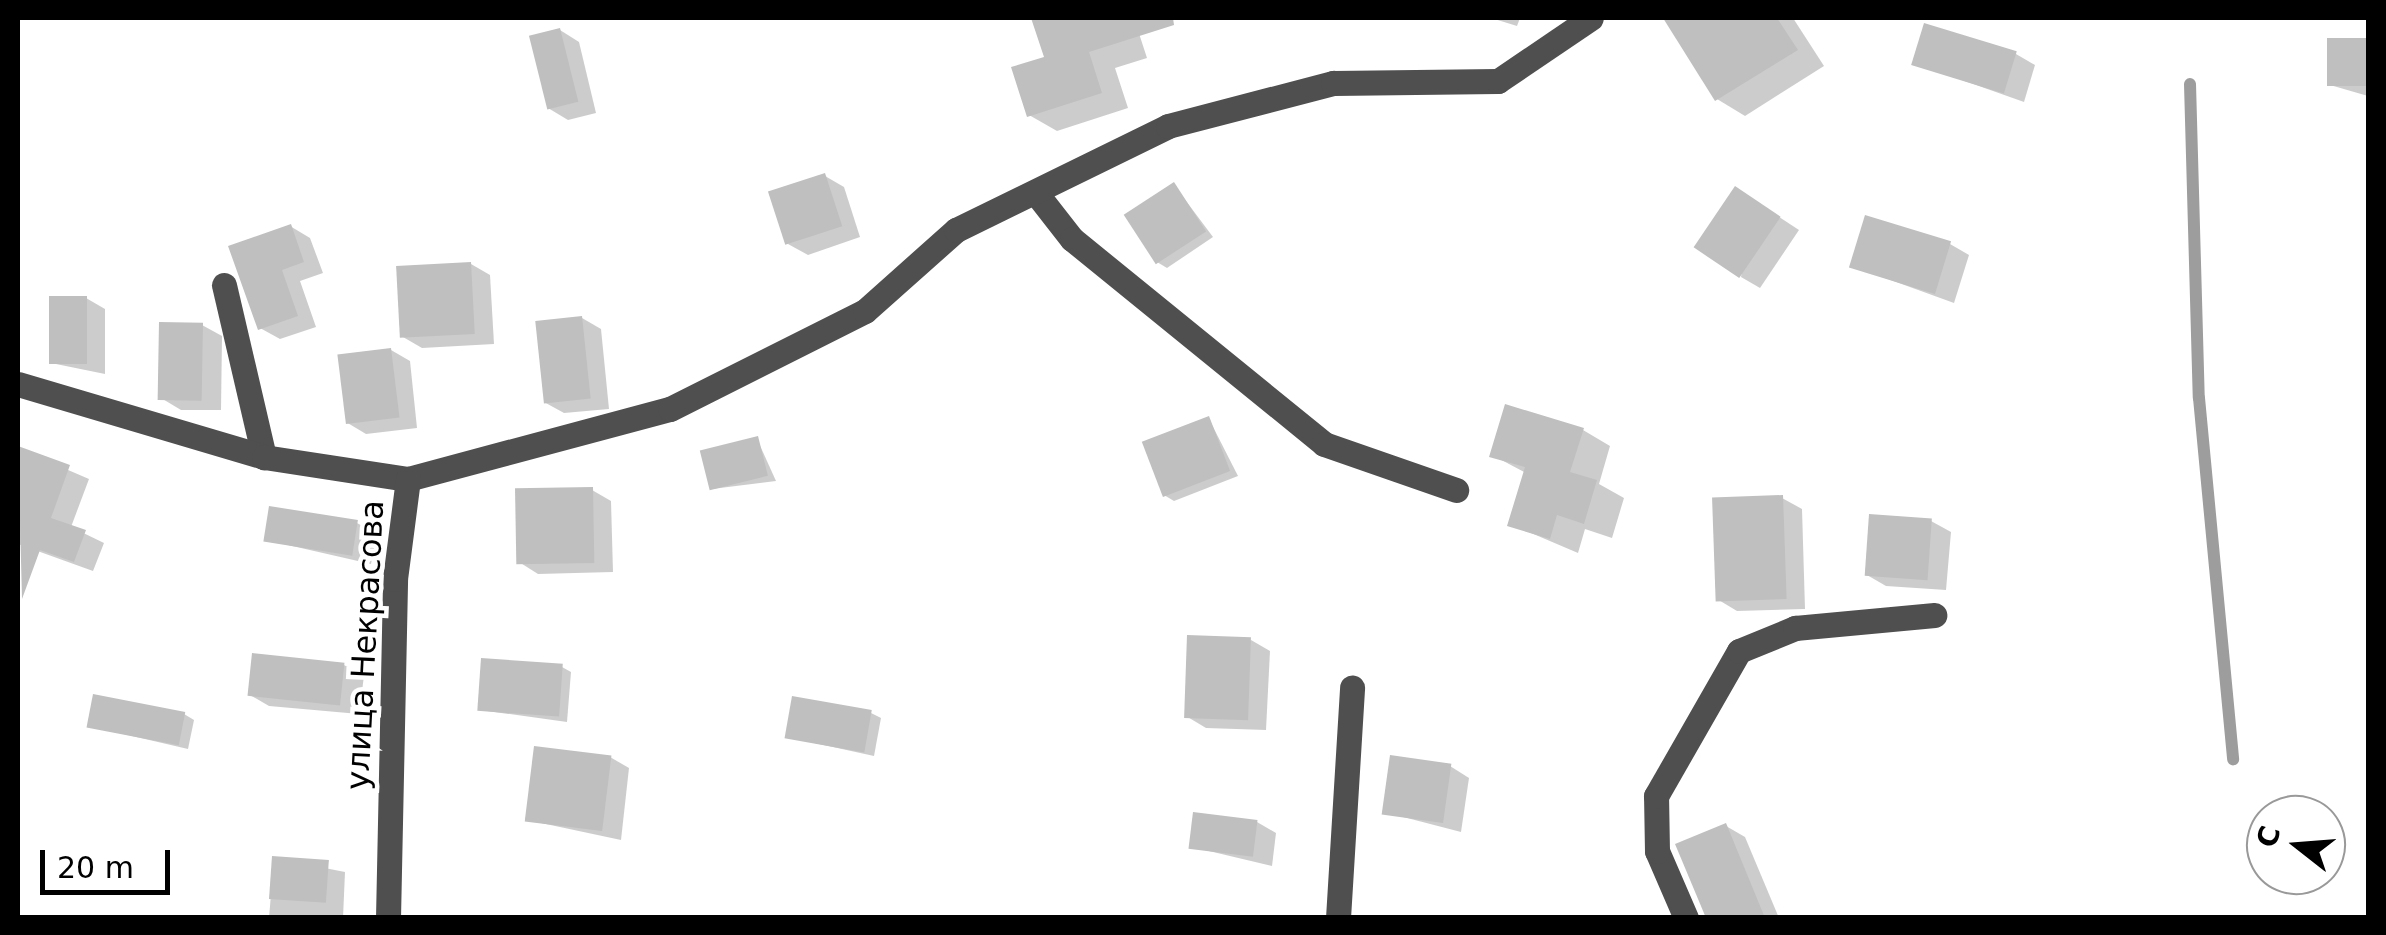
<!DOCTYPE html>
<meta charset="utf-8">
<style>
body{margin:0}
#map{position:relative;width:2386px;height:935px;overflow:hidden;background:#fff;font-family:"DejaVu Sans",sans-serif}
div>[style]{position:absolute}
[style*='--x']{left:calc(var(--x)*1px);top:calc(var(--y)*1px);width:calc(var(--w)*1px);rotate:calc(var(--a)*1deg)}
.shadow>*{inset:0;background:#0003}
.stream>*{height:12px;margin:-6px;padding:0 6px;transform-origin:6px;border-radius:6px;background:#9d9d9d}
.building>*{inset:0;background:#bfbfbf;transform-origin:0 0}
.minor>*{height:25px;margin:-12.5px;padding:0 12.5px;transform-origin:12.5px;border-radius:12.5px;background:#4f4f4f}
span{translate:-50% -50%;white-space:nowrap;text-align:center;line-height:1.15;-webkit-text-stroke:9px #fff;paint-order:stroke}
.street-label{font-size:32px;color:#000}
.frame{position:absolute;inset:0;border:20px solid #000;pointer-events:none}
.north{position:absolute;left:2246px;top:795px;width:100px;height:100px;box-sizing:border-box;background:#fff;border:2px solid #999;border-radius:50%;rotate:287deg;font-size:28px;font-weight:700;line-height:40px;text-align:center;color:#000}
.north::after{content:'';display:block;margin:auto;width:35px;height:45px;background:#000;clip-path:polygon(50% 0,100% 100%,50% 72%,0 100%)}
.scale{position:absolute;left:40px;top:850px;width:130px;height:45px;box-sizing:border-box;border:5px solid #000;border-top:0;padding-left:12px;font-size:30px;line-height:35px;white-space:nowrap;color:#000;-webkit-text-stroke:8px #fff;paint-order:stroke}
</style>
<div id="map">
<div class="shadow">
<i style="clip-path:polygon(1034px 18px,1134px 18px,1147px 58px,1115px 68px,1128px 108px,1057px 131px,1029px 115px,1047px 59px)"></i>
<i style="clip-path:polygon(1491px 18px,1520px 18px,1517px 26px)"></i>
<i style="clip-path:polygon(1666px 18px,1793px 18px,1824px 66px,1745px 116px,1717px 99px)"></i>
<i style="clip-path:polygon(560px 30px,579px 42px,596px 113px,568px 120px,548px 108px)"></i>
<i style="clip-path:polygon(2368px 41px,2368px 96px,2330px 85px,2329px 42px)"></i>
<i style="clip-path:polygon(2016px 54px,2035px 65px,2024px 102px,1914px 63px)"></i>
<i style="clip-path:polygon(825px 176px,844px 187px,860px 237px,808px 255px,788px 244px)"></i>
<i style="clip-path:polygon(1174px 185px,1213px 237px,1167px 268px,1157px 262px)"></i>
<i style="clip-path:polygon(1755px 201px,1799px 230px,1760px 288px,1741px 277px)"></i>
<i style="clip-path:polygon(290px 226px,310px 238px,323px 273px,300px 281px,316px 327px,280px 339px,260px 328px)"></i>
<i style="clip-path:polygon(1950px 244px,1969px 255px,1954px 303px,1852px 266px)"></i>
<i style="clip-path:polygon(471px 264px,490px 275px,494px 344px,422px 348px,403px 337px)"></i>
<i style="clip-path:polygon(86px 298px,105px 309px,105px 374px,51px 363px)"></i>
<i style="clip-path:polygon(582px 318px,601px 329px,609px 409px,564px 413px,544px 402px)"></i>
<i style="clip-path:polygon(202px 325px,222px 336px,221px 410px,181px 410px,161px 398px)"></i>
<i style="clip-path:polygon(391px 350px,410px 361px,417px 428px,366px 434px,346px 422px)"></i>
<i style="clip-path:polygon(1209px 419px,1238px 476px,1174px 501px,1164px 495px)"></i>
<i style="clip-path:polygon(1583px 430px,1610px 446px,1599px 484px,1624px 498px,1612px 538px,1585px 529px,1578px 553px,1510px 524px,1526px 473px,1492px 455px)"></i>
<i style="clip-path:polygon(757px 439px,776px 481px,712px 489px)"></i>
<i style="clip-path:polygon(24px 451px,89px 479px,71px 527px,104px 543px,93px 571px,18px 544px)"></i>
<i style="clip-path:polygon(592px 490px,611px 501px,613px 572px,538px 574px,519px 562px)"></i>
<i style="clip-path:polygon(1782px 498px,1802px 509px,1805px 609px,1737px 611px,1717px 599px)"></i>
<i style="clip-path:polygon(1931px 521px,1951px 532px,1946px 590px,1886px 586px,1867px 575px)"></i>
<i style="clip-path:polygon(357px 523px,377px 534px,371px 564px,266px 540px)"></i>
<i style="clip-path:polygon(1251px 640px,1270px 651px,1266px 730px,1206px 728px,1186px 716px)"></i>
<i style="clip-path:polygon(344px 665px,364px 676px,359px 714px,269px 706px,250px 695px)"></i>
<i style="clip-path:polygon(562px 667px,571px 672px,567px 722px,480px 710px)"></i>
<i style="clip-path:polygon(871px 713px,881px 718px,874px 756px,787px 737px)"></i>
<i style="clip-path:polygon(184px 714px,194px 720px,188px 749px,89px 726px)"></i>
<i style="clip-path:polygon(610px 757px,629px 768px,621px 840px,527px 820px)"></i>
<i style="clip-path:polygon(1450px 766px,1469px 778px,1461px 832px,1384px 812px)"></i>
<i style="clip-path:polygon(1257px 822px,1276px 833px,1272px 866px,1192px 847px)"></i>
<i style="clip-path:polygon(1726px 826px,1745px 837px,1779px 918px,1708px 918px)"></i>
<i style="clip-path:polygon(274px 858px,345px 872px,343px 918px,269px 918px)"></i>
</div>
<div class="stream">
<i style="--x:2190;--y:84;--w:314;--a:88.4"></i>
<i style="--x:2199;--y:398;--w:363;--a:84.6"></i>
</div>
<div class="building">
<i style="clip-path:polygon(1031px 18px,1173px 18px,1174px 25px,1089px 52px,1102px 93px,1027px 117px,1011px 67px,1044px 57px)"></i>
<i style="clip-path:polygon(1663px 18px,1777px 18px,1798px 50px,1715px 101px)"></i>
<i style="left:1924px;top:23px;width:97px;height:44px;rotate:17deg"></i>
<i style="left:560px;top:28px;width:76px;height:32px;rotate:76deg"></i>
<i style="left:2368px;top:38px;width:48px;height:41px;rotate:90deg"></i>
<i style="left:825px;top:173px;width:56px;height:60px;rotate:72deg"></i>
<i style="left:1174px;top:182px;width:59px;height:60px;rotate:57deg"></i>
<i style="left:1735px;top:186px;width:55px;height:74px;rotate:34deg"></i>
<i style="left:1865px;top:215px;width:90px;height:55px;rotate:17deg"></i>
<i style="clip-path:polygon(291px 224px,304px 262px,282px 270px,298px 316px,258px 330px,228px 246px)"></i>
<i style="left:471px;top:262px;width:72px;height:75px;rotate:87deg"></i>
<i style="left:49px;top:296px;width:38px;height:68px"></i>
<i style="left:582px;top:316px;width:83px;height:47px;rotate:84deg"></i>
<i style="left:159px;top:322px;width:44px;height:78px;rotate:1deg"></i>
<i style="left:391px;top:348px;width:70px;height:54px;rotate:83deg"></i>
<i style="clip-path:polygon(1505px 404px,1584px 428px,1570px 472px,1597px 480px,1584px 524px,1557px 515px,1550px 539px,1507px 526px,1525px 467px,1489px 457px)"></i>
<i style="left:1209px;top:416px;width:59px;height:72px;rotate:69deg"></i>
<i style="left:758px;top:436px;width:41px;height:60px;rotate:76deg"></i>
<i style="clip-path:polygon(18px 446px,70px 465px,51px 518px,86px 530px,74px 562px,40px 550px,22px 599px)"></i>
<i style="left:593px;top:487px;width:76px;height:78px;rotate:89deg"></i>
<i style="left:1783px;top:495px;width:104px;height:71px;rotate:88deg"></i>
<i style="left:269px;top:506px;width:90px;height:36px;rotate:9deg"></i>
<i style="left:1869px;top:514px;width:63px;height:62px;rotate:4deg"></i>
<i style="left:1187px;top:635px;width:64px;height:83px;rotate:2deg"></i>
<i style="left:252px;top:653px;width:93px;height:43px;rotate:6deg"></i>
<i style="left:481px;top:658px;width:82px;height:53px;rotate:4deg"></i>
<i style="left:93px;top:694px;width:94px;height:34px;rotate:11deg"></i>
<i style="left:792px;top:696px;width:81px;height:43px;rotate:10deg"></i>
<i style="left:534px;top:746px;width:78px;height:76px;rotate:7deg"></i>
<i style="left:1390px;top:755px;width:62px;height:60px;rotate:8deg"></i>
<i style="left:1193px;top:812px;width:65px;height:37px;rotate:7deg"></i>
<i style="clip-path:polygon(1726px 823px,1765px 918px,1706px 918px,1675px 844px)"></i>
<i style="left:272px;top:856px;width:57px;height:43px;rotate:4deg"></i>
</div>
<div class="minor">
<i style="--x:1036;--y:193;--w:58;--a:52"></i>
<i style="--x:1072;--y:239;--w:325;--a:39.1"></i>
<i style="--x:1324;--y:444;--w:140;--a:19.2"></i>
<i style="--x:224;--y:285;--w:177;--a:76.9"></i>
<i style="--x:18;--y:384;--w:257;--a:16.5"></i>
<i style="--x:264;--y:457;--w:146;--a:8.7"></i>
<i style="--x:408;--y:479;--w:271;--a:-15"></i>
<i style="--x:670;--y:409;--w:218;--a:-26.7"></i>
<i style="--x:865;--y:311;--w:122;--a:-41.7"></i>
<i style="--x:956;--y:230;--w:236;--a:-26.1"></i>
<i style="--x:1168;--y:126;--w:171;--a:-14.6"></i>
<i style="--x:1333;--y:83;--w:165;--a:-0.7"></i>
<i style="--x:1498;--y:81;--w:112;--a:-34.1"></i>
<i style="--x:388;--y:918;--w:339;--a:-88.8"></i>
<i style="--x:395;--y:579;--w:101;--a:-82.6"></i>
<i style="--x:1338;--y:918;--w:231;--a:-86.5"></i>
<i style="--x:1686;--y:918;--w:73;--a:-113.4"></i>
<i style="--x:1657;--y:851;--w:55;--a:-91"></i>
<i style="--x:1656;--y:796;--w:167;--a:-60.2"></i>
<i style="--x:1739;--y:651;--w:61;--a:-22.3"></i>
<i style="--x:1795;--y:628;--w:140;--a:-5.3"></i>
</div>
<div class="street-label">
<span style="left:365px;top:645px;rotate:-87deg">улица Некрасова</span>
</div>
<div class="frame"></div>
<div class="north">С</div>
<div class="scale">20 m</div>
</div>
